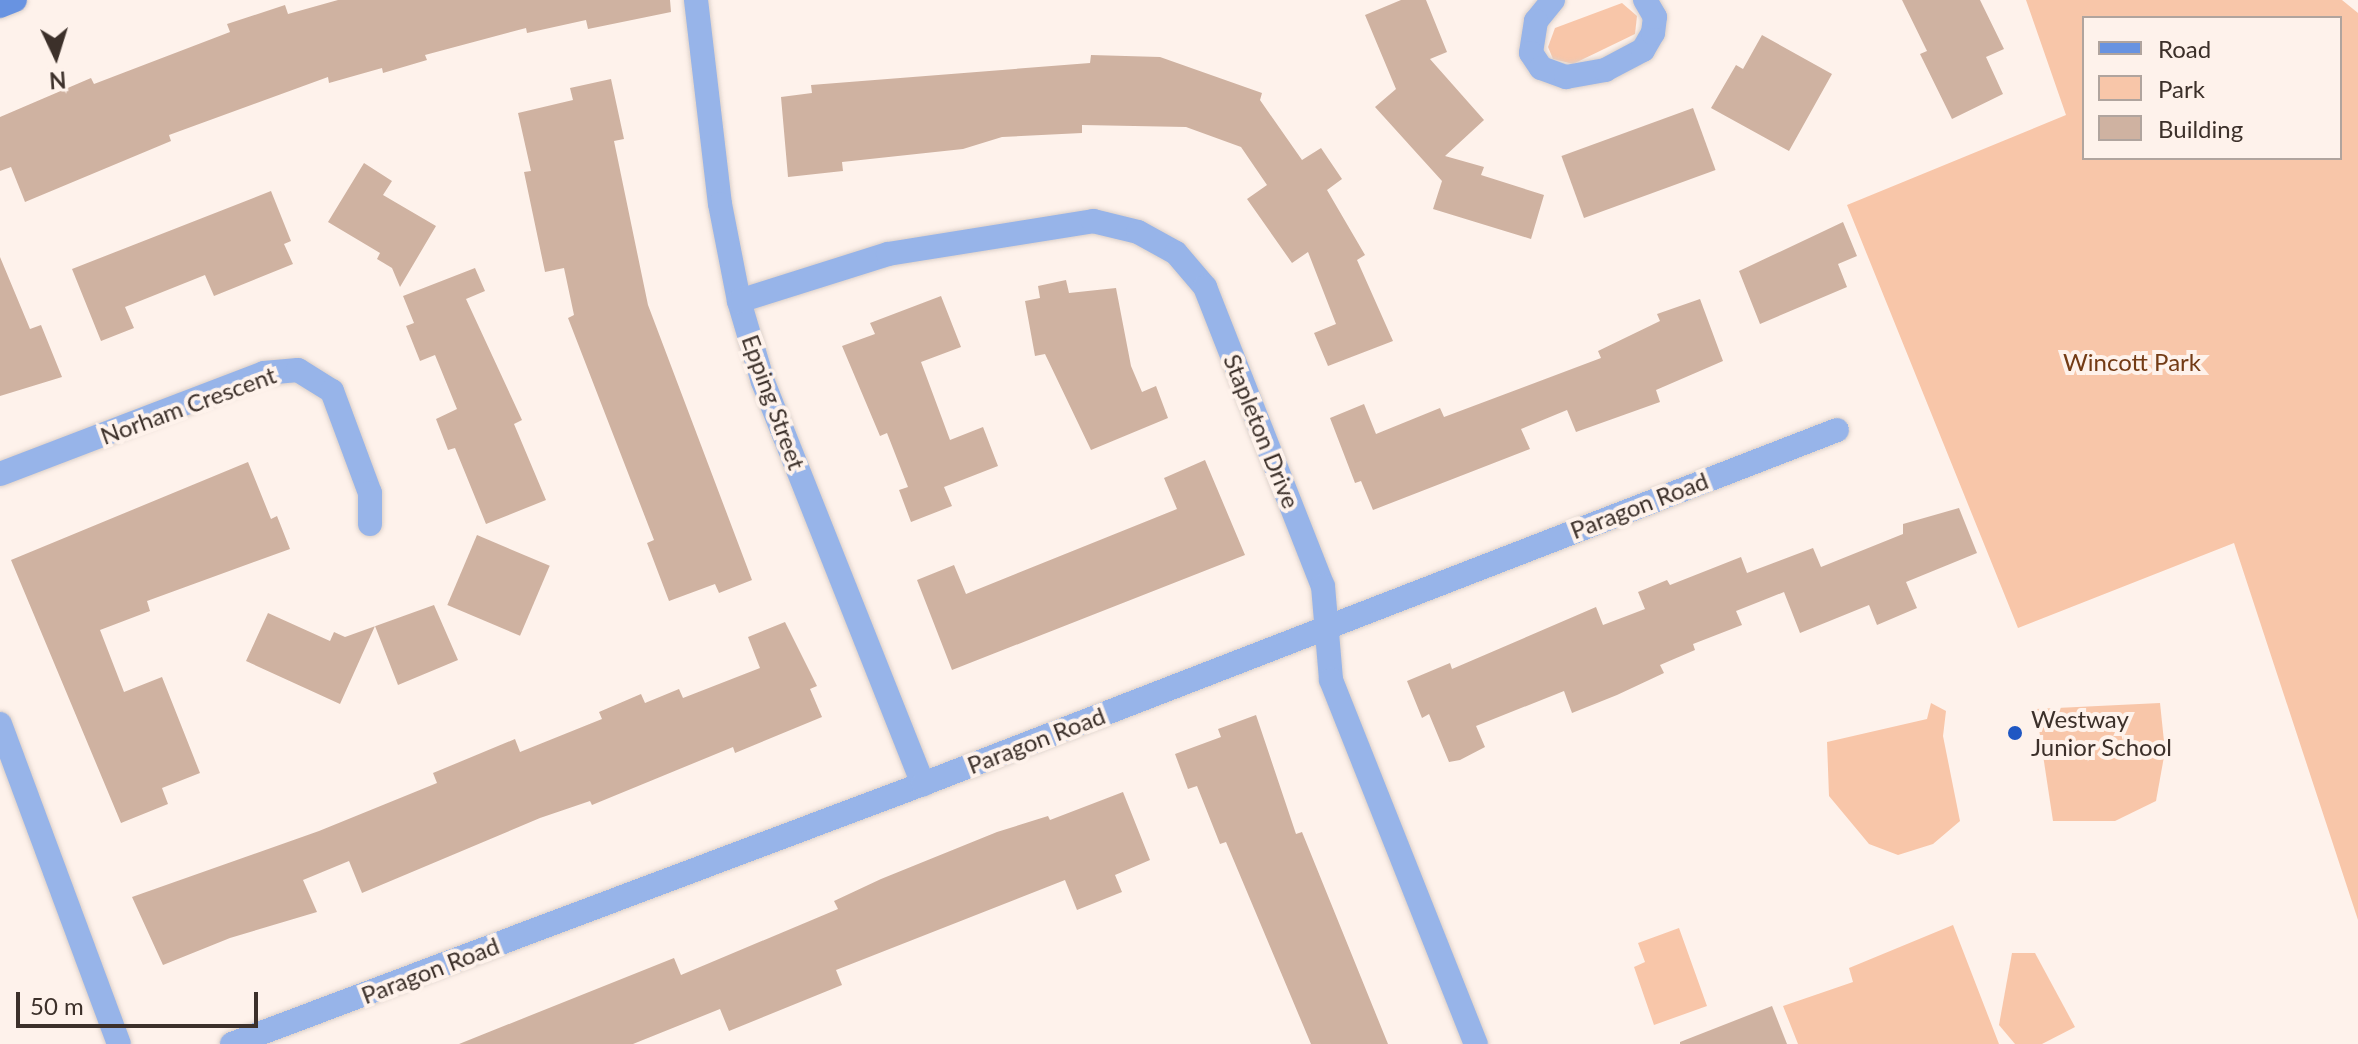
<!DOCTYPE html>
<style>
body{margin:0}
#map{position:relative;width:2358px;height:1044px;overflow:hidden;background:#fef2eb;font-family:Lato,sans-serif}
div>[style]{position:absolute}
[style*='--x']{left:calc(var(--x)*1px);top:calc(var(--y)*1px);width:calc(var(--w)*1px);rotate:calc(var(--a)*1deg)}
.green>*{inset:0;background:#f8c6a9}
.building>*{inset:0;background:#cfb2a1;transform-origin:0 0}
.roads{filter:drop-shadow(0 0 2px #dbcfc8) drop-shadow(0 0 2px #dbcfc8)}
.minor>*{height:24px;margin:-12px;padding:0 12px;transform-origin:12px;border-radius:12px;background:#97b4e9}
.secondary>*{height:24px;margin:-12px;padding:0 12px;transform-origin:12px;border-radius:12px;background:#6893e1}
.dots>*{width:22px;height:22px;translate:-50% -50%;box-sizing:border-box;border:4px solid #fef2eb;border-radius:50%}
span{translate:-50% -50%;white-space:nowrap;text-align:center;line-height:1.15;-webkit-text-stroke:8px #fef2eb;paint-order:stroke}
.park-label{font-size:24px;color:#733b15}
.street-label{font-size:24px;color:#3c302a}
.poi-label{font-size:24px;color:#3c302a}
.left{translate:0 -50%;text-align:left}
.legend{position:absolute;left:2082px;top:16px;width:260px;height:144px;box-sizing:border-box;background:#fef2eb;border:2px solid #b0a49e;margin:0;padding:10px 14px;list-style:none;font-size:24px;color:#3c302a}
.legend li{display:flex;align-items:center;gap:16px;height:40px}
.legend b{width:40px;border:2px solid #b0a49e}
.north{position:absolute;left:16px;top:16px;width:80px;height:80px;-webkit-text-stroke:6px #fef2eb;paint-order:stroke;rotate:176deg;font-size:22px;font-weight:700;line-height:32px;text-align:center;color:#3c302a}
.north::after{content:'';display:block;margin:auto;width:28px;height:36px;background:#3c302a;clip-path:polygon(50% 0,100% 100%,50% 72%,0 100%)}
.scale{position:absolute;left:16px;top:992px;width:242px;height:36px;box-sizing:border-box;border:4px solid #3c302a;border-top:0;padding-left:10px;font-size:24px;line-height:28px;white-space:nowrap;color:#3c302a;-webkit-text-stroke:6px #fef2eb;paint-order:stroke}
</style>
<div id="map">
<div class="green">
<i style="clip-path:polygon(evenodd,2026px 0,2342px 0,2358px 13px,2358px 920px,2234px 543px,2018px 628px,1847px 205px,2066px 115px,2026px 0,2084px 18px,2340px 18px,2340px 158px,2084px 158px,2084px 18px)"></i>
<i style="clip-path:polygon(1622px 3px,1637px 16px,1635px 34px,1573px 64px,1553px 59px,1548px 47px,1555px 28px)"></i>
<i style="clip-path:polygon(1931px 703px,1946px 711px,1943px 736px,1960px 821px,1933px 844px,1898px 855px,1869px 844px,1829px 796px,1827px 742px,1927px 719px)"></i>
<i style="clip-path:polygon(2160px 703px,2165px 751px,2156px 801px,2115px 821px,2053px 821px,2036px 709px)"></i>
<i style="clip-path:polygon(1953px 925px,1999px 1044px,1798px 1044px,1783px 1006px,1853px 982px,1849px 968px)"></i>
<i style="clip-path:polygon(1679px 928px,1707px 1006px,1654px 1025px,1634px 967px,1645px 962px,1638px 943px)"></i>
<i style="clip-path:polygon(2012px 953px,2035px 953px,2075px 1027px,2042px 1044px,2015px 1044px,1999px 1025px)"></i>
</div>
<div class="building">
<i style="clip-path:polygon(338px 0,670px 0,671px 12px,588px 29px,586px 20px,527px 33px,526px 28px,425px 55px,427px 60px,383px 73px,382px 68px,329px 83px,328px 77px,169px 135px,171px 141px,25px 202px,11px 167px,0 171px,0 117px,91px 78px,94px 84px,230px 32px,227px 24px,285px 5px,288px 14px)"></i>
<i style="clip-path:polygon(1401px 0,1426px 0,1447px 52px,1430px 59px,1484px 120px,1445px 156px,1484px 167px,1481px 175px,1544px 195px,1531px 239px,1433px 209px,1442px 181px,1375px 107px,1396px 89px,1365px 15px)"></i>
<i style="clip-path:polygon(1902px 0,1980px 0,2004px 49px,1986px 57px,2003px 94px,1952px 119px,1920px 54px,1927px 51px)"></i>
<i style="clip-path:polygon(1762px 35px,1832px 74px,1789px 151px,1711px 108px,1736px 65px,1743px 69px)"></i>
<i style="clip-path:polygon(1091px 55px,1160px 57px,1262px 93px,1260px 100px,1302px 160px,1321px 148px,1342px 179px,1327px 190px,1365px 255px,1357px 260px,1393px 341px,1328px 366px,1314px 333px,1336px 324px,1308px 252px,1292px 263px,1247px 199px,1267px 185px,1241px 147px,1186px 127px,1082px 125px,1082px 133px,1002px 137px,963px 149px,842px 162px,843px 171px,788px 177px,781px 97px,812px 93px,811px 85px,1090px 63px)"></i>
<i style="clip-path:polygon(611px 79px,624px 139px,614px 141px,648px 305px,752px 580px,719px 593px,715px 584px,669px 601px,647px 543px,654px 540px,568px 318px,574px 315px,564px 268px,545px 272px,524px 172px,531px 171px,518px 113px,573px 100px,570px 88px)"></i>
<i style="left:1693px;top:108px;width:66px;height:140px;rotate:70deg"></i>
<i style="clip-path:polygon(364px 163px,392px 181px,383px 195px,436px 226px,400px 287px,392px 268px,377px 259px,380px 253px,328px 222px)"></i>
<i style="clip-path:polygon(271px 191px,291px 241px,284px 244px,293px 264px,214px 296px,205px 275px,125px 307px,134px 328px,101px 341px,72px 269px)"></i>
<i style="clip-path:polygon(1843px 222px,1857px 256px,1838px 264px,1847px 287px,1760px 324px,1739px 271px)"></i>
<i style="clip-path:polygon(0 257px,30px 329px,41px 325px,62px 377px,0 396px)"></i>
<i style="clip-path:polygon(475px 268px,485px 291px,466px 299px,522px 420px,514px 424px,546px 500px,486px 524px,455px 448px,448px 450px,436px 419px,457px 409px,435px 355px,420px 361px,406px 326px,414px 323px,403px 296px)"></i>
<i style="clip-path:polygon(1066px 280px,1069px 293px,1116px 288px,1131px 366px,1142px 392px,1156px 386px,1168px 418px,1091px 450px,1045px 354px,1035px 356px,1025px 301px,1040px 298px,1038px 286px)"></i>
<i style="clip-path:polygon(941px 296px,961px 347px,921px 362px,950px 440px,983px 427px,998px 466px,944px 487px,952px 506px,911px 522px,899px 490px,908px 487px,887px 433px,880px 436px,842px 346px,875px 334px,870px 323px)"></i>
<i style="clip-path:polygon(1700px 299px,1723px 361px,1656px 390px,1660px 402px,1576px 432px,1567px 410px,1521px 429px,1530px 449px,1373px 510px,1361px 481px,1355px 483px,1330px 418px,1364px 404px,1376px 434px,1440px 408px,1444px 417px,1601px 358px,1598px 351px,1660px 321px,1657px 314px)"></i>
<i style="clip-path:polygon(1205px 460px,1245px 555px,952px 670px,917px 580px,954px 565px,966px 594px,1177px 509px,1164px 478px)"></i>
<i style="clip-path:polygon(248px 462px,271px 519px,277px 516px,290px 549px,147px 601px,150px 611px,100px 630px,124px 692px,162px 677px,200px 773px,162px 788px,168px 804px,121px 823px,11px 560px)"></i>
<i style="clip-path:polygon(1959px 508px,1977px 553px,1906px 582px,1917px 608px,1877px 625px,1869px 605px,1800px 633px,1784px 592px,1736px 611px,1742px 625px,1693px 644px,1695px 650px,1660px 665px,1664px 673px,1617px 695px,1572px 713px,1564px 691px,1476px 726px,1485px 747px,1460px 760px,1449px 762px,1429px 714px,1422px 718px,1407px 681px,1450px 663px,1452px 669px,1596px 607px,1603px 625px,1645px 609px,1638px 592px,1667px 580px,1670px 585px,1741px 557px,1747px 573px,1813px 548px,1821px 567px,1903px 534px,1903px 524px)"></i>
<i style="left:477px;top:535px;width:79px;height:76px;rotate:23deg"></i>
<i style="clip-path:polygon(434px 605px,458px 660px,398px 685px,375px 626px,340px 704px,246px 661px,268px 613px,330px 641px,334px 632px,345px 637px)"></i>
<i style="clip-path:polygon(785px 622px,817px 686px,810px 689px,822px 717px,735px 753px,733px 747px,592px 805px,590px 801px,540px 818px,362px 893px,349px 861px,303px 880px,317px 912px,230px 938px,163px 965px,132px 897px,319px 831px,437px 783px,433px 773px,515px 739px,520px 752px,602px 719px,599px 712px,641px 694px,645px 703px,679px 689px,683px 698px,760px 668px,748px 637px)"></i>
<i style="clip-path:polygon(1256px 715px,1296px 834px,1302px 832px,1388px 1044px,1311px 1044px,1226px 842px,1220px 844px,1197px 786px,1188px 789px,1175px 754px,1221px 737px,1218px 729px)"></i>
<i style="clip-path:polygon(1123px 792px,1150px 860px,1115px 875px,1122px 892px,1077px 910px,1065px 880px,836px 970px,842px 985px,729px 1031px,720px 1009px,633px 1044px,459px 1044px,674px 958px,681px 975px,838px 909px,834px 901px,881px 879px,997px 832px,1048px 816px,1050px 820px)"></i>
<i style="clip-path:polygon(1772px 1006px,1787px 1044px,1680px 1044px,1680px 1042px)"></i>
</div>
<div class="roads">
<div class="minor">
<i style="--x:696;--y:0;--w:205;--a:83.3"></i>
<i style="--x:720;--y:204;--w:99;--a:78.9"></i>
<i style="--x:739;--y:301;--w:84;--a:73.5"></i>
<i style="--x:763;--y:382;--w:433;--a:68.3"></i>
<i style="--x:1553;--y:0;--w:27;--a:129"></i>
<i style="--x:1536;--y:21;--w:32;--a:99"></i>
<i style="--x:1531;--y:53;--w:18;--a:56"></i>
<i style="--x:1541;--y:68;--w:27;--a:20"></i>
<i style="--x:1566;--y:77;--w:40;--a:-10"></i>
<i style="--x:1605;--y:70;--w:43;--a:-27.8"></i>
<i style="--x:1643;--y:50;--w:20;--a:-60"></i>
<i style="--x:1653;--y:33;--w:16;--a:-83"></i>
<i style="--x:1655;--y:17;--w:20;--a:-120"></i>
<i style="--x:739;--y:301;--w:156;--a:-17.5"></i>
<i style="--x:888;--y:254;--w:208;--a:-9.1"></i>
<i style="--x:1093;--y:221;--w:46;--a:13.7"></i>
<i style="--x:1138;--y:232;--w:43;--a:28.9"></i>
<i style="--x:1176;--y:253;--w:45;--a:49.5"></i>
<i style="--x:1205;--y:287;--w:321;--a:68.5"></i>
<i style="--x:1323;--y:586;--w:94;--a:85.1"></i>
<i style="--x:1331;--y:680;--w:392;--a:68.3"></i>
<i style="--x:0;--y:474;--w:283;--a:-20.9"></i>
<i style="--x:264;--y:373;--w:34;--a:-5"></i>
<i style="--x:298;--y:370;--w:40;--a:32"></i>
<i style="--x:332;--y:391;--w:109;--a:69.6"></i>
<i style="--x:370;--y:493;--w:31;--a:90"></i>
<i style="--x:0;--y:724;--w:341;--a:69.6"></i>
<i style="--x:232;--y:1044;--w:738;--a:-20.62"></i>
<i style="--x:923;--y:784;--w:980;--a:-21.17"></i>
</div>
<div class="secondary">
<i style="--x:0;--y:6;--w:16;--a:-22"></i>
</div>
</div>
<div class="dots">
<i style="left:2015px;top:733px;background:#1f57c3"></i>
</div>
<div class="park-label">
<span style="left:2132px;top:362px">Wincott Park</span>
</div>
<div class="street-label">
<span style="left:774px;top:402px;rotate:70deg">Epping Street</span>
<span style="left:188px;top:405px;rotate:-20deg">Norham Crescent</span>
<span style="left:1262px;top:431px;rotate:68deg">Stapleton Drive</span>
<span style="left:1639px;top:505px;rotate:-21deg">Paragon Road</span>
<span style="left:1036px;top:740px;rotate:-21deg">Paragon Road</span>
<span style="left:430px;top:970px;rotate:-21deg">Paragon Road</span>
</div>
<div class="poi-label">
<span class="left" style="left:2031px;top:733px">Westway<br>Junior School</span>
</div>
<ul class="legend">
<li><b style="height:10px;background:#6893e1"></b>Road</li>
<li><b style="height:22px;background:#f8c6a9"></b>Park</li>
<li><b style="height:22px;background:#cfb2a1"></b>Building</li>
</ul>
<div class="north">N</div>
<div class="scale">50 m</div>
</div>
